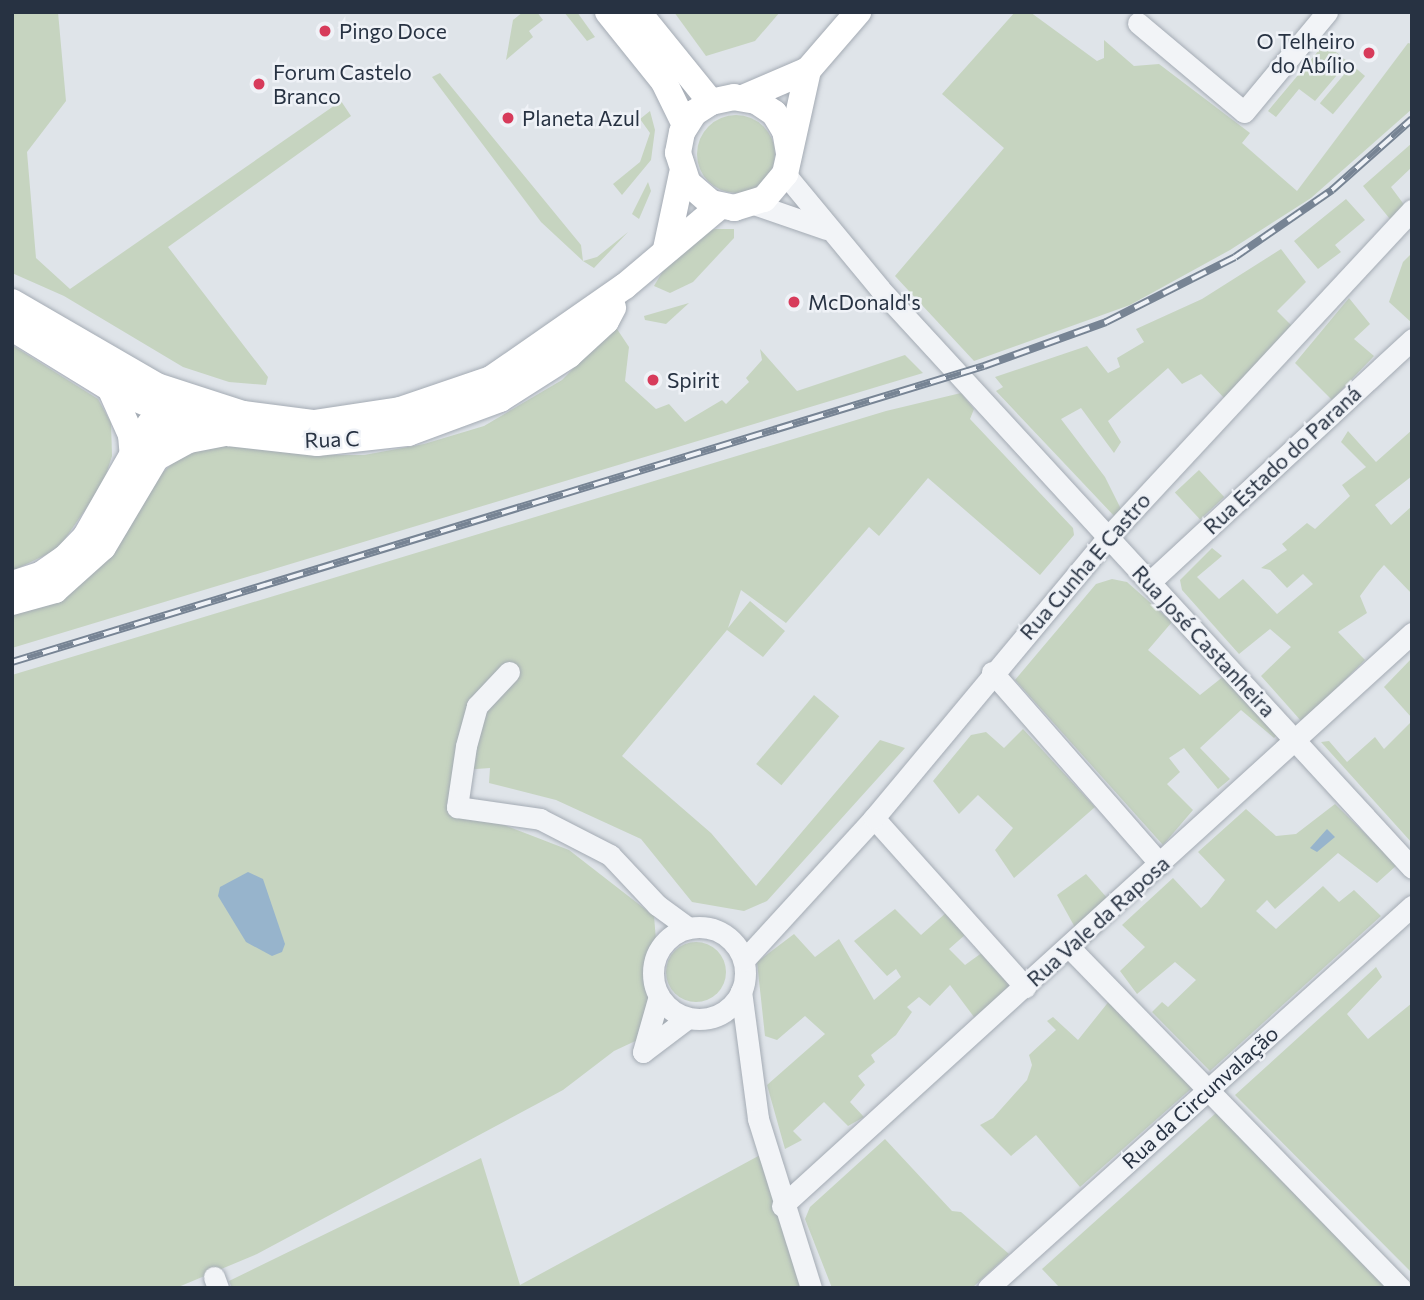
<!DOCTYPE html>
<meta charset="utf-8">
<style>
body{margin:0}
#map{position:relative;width:1424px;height:1300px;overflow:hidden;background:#dfe4e9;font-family:Commissioner,sans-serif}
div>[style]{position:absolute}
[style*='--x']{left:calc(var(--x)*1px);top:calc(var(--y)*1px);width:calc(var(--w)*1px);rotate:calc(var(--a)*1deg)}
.green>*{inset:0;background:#c6d4c0;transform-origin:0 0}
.round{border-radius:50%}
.water>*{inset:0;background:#97b4cc}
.roads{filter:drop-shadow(0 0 2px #a4abb4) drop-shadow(0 0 2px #a4abb4)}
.minor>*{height:21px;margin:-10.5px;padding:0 10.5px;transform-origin:10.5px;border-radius:10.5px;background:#f2f4f7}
.minor>.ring{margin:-10.5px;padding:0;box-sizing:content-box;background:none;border:21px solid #f2f4f7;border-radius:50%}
.major>*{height:26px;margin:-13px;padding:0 13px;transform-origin:13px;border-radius:13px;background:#fff}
.rail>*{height:8px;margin-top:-4px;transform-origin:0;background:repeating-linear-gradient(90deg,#eff2f7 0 16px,#778494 0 32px);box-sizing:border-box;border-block:2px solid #778494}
.dots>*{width:19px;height:19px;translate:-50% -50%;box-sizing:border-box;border:4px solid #eff2f7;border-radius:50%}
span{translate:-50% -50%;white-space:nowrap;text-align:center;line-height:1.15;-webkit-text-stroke:5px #eff2f7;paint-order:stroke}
.poi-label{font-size:21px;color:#273242}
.left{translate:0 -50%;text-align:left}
.right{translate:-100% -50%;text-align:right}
.street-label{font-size:21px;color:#273242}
.frame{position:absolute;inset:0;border:14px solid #273242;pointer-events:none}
</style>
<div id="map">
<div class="green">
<i style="clip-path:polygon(12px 12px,58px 12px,66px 101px,27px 152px,36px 258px,70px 289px,341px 101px,351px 116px,168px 247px,268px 377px,266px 385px,229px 382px,183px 367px,64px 296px,12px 273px)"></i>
<i style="clip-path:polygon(523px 12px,537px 12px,543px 20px,529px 31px,533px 37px,506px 60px,513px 20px)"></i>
<i style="clip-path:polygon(564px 12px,577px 12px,595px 37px,587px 41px)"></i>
<i style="clip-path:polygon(674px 12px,780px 12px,755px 41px,706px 56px)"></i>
<i style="clip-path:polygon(1015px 12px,1030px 12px,1097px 61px,1104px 58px,1104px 40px,1134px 66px,1159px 64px,1250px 133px,1242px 143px,1297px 191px,1408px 43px,1412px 44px,1412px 109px,1311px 198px,1230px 250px,1130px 305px,974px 361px,895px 276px,1004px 148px,942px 94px)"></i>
<i style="clip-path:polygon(1325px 43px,1348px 62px,1315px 101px,1299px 89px,1276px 117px,1268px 111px)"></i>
<i style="left:1352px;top:65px;width:17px;height:50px;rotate:40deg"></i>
<i style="clip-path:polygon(440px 73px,581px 245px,583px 261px,597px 257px,628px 232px,594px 268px,583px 261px,541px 222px,432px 77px)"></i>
<i style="clip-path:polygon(650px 111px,655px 130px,651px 160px,622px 195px,613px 184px,640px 162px,650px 133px,640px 119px)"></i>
<i class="round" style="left:697px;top:115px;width:78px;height:78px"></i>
<i style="clip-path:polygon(1412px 143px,1412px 167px,1391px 187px,1408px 210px,1394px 224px,1363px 186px)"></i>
<i style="clip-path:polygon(648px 182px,651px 191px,639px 219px,632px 214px)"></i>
<i style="clip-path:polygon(1346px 199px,1365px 220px,1335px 245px,1341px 252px,1318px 269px,1294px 241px)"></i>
<i style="clip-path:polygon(715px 229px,734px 229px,734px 238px,693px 282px,670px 293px,654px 286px,664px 269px,701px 234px)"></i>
<i style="clip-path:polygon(1281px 249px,1306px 282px,1277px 311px,1295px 329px,1229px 403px,1201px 374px,1182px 384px,1168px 368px,1108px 421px,1121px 442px,1114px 453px,1081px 408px,1061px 419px,1105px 477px,1123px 513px,1116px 518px,996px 391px,1003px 387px,995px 377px,1087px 346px,1108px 373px,1120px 367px,1117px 358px,1144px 342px,1136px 329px,1202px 299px)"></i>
<i style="clip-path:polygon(1412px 253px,1412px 323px,1389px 302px,1403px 262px)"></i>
<i style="clip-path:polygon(1349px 298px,1370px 324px,1354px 339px,1374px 356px,1332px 400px,1295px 363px)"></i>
<i style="clip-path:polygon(689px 303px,666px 324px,645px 320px,644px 316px)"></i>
<i style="clip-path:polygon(615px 326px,629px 347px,625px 381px,656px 409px,669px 404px,685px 422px,722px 400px,726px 404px,749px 382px,746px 378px,762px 360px,760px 349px,797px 391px,905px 355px,923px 373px,12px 648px,12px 613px,175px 461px,202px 449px,242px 444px,313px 455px,364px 455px,424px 444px,484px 426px,562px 380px)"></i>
<i style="clip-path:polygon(12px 345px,98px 399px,111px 423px,112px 456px,103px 484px,58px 549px,12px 571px)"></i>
<i style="clip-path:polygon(961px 393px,974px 409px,970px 419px,1073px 528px,1074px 535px,1040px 575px,928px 478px,879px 536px,869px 527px,786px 623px,741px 590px,728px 628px,750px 601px,785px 631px,763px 657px,727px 630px,622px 756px,711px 833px,756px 886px,880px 740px,905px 748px,767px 901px,744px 911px,692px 902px,641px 839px,556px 800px,489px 783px,490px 768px,462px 770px,457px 807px,569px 850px,654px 916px,657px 952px,648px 968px,655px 1022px,646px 1036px,614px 1051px,563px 1090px,257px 1254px,176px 1288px,12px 1288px,12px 675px,886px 411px)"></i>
<i style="clip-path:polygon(1412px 430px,1412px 476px,1375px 505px,1391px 525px,1412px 506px,1412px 594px,1384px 565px,1377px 573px,1360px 596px,1367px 613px,1338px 632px,1365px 660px,1302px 722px,1261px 676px,1291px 647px,1270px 629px,1239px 654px,1182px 590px,1180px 580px,1212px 548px,1222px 556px,1197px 577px,1219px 599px,1243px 579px,1277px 614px,1313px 584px,1303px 574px,1287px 588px,1270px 570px,1261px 568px,1287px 550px,1282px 544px,1307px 523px,1315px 529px,1350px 496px,1342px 485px,1366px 467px,1341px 442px,1348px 431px,1376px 462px)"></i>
<i style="left:1199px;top:470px;width:37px;height:33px;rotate:47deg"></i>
<i style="clip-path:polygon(1112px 579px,1127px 582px,1172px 622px,1148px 650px,1200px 695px,1224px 676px,1279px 733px,1274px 738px,1241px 710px,1200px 748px,1230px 779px,1218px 789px,1184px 748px,1169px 758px,1180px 772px,1167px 784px,1193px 810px,1163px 845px,1015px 680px,1096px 584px)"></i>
<i style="clip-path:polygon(1412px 658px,1412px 718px,1384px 687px)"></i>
<i style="left:814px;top:695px;width:33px;height:90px;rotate:40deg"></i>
<i style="clip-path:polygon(1412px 721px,1412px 843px,1321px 742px,1329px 741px,1347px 762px,1375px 737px,1384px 749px)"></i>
<i style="clip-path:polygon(1023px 729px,1095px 807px,1014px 878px,995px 850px,1013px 828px,978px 795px,959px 814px,933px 781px,971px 735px,986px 732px,1004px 748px)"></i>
<i style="clip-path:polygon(1335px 804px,1397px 865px,1377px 883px,1338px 853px,1275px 909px,1267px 900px,1256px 911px,1276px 929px,1323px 886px,1339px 902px,1354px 890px,1381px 916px,1210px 1071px,1152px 1012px,1162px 1002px,1168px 1007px,1196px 980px,1175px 962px,1137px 994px,1120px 971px,1145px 947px,1122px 925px,1173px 878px,1201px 908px,1207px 903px,1225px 880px,1198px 852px,1246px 809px,1276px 836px,1296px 834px)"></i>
<i style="clip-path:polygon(1086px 874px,1108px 899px,1077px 931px,1057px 895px)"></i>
<i style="clip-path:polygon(895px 909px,921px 935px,947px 912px,966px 934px,949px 949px,965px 965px,983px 952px,1013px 986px,974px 1017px,950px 985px,930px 1006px,919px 997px,907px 1007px,912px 1012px,896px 1035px,871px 1055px,875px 1062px,858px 1076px,865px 1085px,850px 1102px,864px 1117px,848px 1126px,824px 1102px,793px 1131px,802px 1140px,785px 1149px,767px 1085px,825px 1034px,805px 1016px,777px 1040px,765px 1036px,757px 962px,794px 934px,815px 957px,839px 939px,874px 1000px,901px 977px,896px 969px,887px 976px,854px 941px)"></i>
<i class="round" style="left:666px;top:942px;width:60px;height:60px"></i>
<i style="clip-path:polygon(1376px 967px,1382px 977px,1347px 1014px,1368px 1039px,1412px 1003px,1412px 1273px,1235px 1095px)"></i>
<i style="clip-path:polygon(1110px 1000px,1193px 1087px,1080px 1187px,1036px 1135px,1011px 1156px,980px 1125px,993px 1118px,1027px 1080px,1032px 1065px,1029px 1055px,1056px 1030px,1047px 1021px,1053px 1017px,1078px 1040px)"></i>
<i style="clip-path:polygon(1216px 1113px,1386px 1288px,1060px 1288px,1042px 1269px)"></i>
<i style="clip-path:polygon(885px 1139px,952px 1211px,961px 1212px,1009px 1254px,972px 1288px,832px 1288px,805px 1219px,810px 1207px)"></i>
<i style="clip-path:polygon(762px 1154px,805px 1288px,232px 1288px,229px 1281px,481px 1158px,520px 1285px)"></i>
</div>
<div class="water">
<i style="clip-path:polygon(1327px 829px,1335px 837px,1317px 852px,1310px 848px)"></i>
<i style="clip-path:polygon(248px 872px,263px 879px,285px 944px,282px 952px,272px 956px,246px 942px,218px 896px,220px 887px)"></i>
</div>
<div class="roads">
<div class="minor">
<i style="--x:1138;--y:23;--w:138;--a:40"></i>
<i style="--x:1244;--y:112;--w:130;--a:-50.3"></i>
<i style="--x:785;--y:174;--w:149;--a:50.4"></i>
<i style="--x:880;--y:289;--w:786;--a:47.42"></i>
<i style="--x:754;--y:204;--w:76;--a:19.1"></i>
<i style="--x:1151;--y:581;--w:356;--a:-42.8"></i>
<i style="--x:509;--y:672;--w:47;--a:133.3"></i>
<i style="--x:477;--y:706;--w:41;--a:105.4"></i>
<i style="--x:466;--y:746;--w:62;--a:98.4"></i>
<i style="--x:457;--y:807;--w:84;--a:8.2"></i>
<i style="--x:540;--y:819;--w:79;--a:27.2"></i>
<i style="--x:610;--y:855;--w:69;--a:46.8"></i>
<i style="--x:657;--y:905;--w:39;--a:36"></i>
<i style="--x:992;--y:672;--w:255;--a:48.8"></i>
<i style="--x:874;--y:818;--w:227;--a:48.2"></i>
<i class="ring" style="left:653px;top:927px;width:71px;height:71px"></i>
<i style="--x:1069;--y:947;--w:476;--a:45.8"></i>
<i style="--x:744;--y:960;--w:193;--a:-47.5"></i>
<i style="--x:874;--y:818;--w:364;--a:-50.2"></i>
<i style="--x:1107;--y:538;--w:448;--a:-47.1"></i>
<i style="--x:741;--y:991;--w:129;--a:82.4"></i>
<i style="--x:758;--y:1119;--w:177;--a:72.6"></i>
<i style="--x:643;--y:1052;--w:58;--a:-74.1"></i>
<i style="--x:643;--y:1052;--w:56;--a:-37.1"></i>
<i style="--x:782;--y:1206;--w:852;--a:-42.29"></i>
<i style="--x:214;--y:1277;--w:12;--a:70"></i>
<i style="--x:988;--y:1288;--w:571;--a:-42.02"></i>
</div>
<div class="major">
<i style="--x:608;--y:12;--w:90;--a:51.3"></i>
<i style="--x:664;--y:82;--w:48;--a:64"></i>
<i style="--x:638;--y:12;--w:116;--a:51"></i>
<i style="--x:743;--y:98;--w:71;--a:-23.3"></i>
<i style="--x:808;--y:70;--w:77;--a:-49.2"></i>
<i style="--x:789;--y:153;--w:22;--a:-100"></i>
<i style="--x:785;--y:131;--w:21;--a:-121"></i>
<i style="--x:774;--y:113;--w:22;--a:-146"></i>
<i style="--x:756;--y:101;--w:22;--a:-170"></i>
<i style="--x:734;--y:97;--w:24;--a:168"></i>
<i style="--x:711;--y:102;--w:20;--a:147"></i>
<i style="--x:694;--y:113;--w:22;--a:122"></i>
<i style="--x:682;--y:132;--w:21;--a:101"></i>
<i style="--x:678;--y:153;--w:32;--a:72"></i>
<i style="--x:688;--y:183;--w:30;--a:41"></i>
<i style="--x:711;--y:203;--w:24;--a:12"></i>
<i style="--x:734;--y:208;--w:31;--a:-17"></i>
<i style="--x:764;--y:199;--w:33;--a:-50"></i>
<i style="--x:785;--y:174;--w:107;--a:-77.5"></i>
<i style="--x:666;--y:249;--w:77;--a:-78"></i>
<i style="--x:12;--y:302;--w:168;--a:30.1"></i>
<i style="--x:157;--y:386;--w:90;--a:18"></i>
<i style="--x:243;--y:414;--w:72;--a:7.2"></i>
<i style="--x:314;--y:423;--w:87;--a:-8.6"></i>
<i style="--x:400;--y:410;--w:96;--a:-18.8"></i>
<i style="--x:491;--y:379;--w:163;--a:-34.8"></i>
<i style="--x:625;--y:286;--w:124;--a:-40.1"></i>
<i style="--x:12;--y:328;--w:115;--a:31.5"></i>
<i style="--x:110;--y:388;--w:63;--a:22.5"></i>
<i style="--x:168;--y:412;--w:64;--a:19.3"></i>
<i style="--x:228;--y:433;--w:90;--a:6.4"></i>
<i style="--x:317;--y:443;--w:92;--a:-6.3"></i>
<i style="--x:408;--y:433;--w:98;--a:-20.3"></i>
<i style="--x:500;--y:399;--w:82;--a:-32.5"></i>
<i style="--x:569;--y:355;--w:50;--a:-42.6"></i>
<i style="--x:606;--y:321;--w:15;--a:-62"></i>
<i style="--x:110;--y:388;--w:51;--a:65.9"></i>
<i style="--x:131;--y:435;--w:25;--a:85"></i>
<i style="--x:156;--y:458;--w:38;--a:-29"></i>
<i style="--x:189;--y:440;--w:38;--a:-11"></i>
<i style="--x:12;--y:584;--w:32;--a:-18"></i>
<i style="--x:42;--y:574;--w:28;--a:-35"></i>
<i style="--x:65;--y:558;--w:30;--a:-46"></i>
<i style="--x:86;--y:536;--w:129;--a:-60.3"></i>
<i style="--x:150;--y:424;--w:22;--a:-34"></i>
<i style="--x:168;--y:412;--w:12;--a:0"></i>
<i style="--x:12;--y:602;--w:45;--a:-15.6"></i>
<i style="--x:55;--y:590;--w:64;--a:-41.9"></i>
<i style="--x:103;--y:547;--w:104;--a:-59.2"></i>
<i style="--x:156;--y:458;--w:29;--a:-68"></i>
<i style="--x:167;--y:431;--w:29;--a:-96"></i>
</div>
</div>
<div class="rail">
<i style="--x:12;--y:662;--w:1016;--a:-16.94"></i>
<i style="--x:984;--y:366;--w:130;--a:-19.8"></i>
<i style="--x:1106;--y:322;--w:144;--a:-26.7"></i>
<i style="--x:1235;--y:257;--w:118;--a:-34.6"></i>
<i style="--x:1332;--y:190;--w:107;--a:-41.6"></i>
</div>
<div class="dots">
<i style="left:325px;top:31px;background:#d73b5b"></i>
<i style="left:1369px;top:53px;background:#d73b5b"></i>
<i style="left:259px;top:84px;background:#d73b5b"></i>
<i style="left:508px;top:118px;background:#d73b5b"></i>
<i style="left:794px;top:302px;background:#d73b5b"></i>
<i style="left:653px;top:380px;background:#d73b5b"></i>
</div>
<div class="poi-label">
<span class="left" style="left:339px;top:31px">Pingo Doce</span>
<span class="right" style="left:1355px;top:53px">O Telheiro<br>do Abílio</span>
<span class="left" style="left:273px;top:84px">Forum Castelo<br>Branco</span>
<span class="left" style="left:522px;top:118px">Planeta Azul</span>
<span class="left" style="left:808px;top:302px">McDonald's</span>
<span class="left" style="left:667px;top:380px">Spirit</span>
</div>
<div class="street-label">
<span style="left:332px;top:439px;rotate:-2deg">Rua C</span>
<span style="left:1282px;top:460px;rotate:-43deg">Rua Estado do Paraná</span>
<span style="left:1085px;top:566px;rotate:-49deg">Rua Cunha E Castro</span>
<span style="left:1204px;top:641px;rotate:47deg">Rua José Castanheira</span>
<span style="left:1098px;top:921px;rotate:-42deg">Rua Vale da Raposa</span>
<span style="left:1200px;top:1097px;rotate:-42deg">Rua da Circunvalação</span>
</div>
<div class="frame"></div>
</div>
